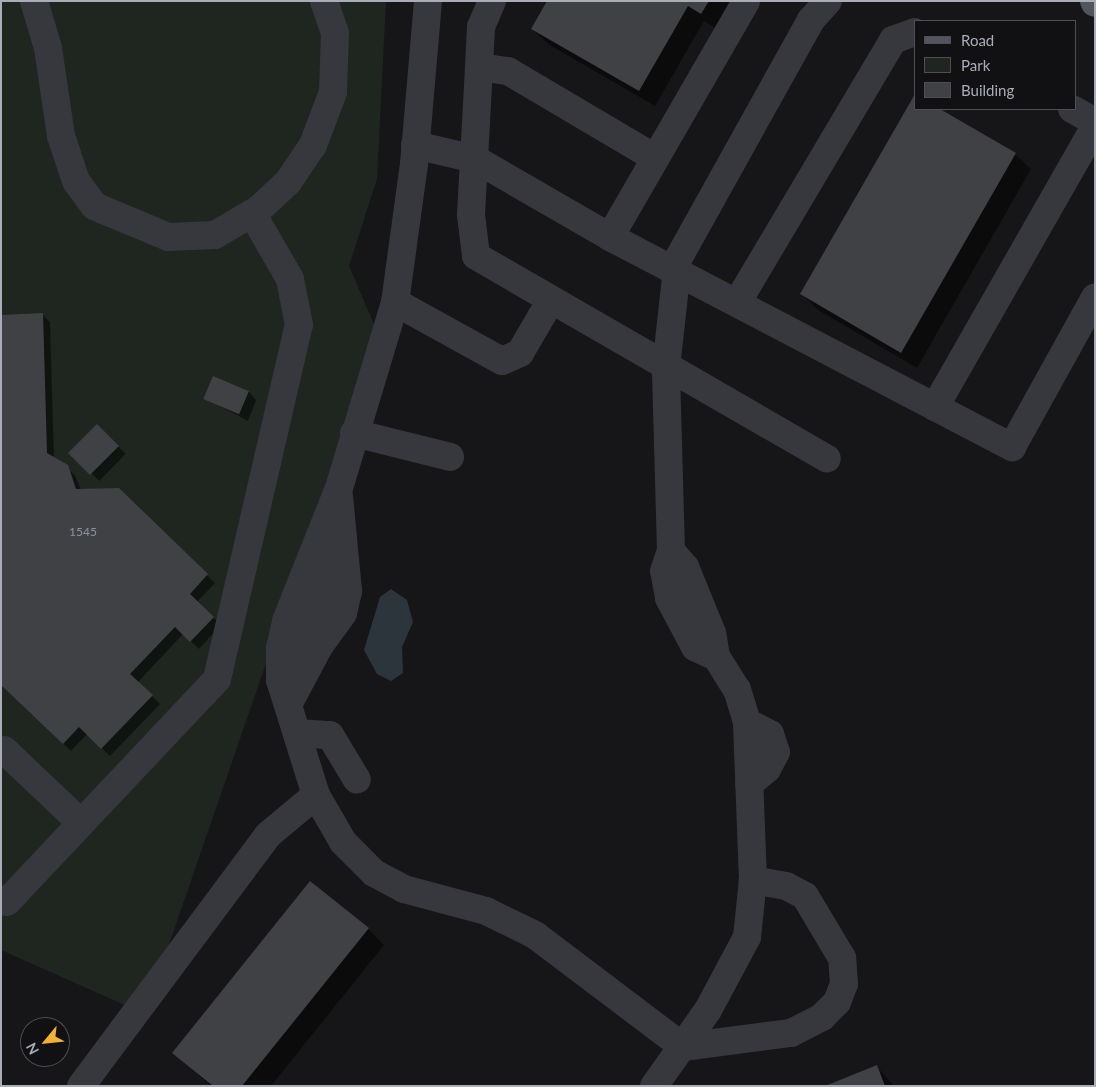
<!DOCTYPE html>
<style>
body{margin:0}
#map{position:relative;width:1096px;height:1087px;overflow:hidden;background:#161618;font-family:Lato,sans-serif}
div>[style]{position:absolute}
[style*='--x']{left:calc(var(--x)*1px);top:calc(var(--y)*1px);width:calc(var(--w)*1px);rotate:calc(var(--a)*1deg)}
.green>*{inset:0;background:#1e261f}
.water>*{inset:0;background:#2c353c}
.shadow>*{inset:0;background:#0007;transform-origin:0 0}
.building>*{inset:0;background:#404145;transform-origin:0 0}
.minor>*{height:28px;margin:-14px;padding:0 14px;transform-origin:14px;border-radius:14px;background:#37383d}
.major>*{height:28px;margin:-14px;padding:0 14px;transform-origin:14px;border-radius:14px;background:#53555c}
span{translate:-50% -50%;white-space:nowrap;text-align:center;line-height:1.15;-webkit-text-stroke:4px #111113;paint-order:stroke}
.number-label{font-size:12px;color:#8e929b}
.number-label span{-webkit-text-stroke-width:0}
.frame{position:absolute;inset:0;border:2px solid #a8adb8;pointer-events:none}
.legend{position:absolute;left:914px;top:20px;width:162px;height:90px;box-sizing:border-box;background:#111113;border:1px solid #4d4f55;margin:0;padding:6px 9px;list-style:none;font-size:15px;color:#a8adb8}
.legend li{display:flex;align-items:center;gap:10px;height:25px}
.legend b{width:25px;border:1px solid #4d4f55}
.north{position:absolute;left:20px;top:1017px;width:50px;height:50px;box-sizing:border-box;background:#111113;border:1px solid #4d4f55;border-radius:50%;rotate:242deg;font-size:14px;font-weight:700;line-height:20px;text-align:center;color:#a8adb8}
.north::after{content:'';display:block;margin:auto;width:18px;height:22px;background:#f2b134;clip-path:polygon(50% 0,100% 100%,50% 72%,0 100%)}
</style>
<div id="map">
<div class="green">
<i style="clip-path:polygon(1px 1px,386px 1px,377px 179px,349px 266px,379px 336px,145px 1014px,1px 950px)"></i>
</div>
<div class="water">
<i style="clip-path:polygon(391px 589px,407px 600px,413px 622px,402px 647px,403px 673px,391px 681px,377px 674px,364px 650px,380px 597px)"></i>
</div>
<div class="shadow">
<i style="clip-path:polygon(548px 1px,733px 1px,717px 29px,704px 21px,655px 106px,548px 44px,532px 29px)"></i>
<i style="clip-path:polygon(915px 109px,938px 109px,1015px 154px,1031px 169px,917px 368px,818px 310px,802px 294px)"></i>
<i style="clip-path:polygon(42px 314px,50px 322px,54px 459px,75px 475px,81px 490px,119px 490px,215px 583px,197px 602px,221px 625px,199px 649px,183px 634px,138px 682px,160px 704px,110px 756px,87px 734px,71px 751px,1px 684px)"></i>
<i style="clip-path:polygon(249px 392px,256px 400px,248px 421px,205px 398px)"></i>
<i style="left:97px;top:426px;width:40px;height:38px;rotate:44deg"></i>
<i style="clip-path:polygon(368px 929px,384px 945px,271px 1086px,211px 1086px,174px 1053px)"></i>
<i style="clip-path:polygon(876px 1066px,894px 1086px,828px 1086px)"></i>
</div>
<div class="building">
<i style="clip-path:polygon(547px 1px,709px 1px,701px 14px,688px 6px,639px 91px,531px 29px)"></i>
<i style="clip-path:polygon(915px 94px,915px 109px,940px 109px,1016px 153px,901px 353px,800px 294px)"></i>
<i style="clip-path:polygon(43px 313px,47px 453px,68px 465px,76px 489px,119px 488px,208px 574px,190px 594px,214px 617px,190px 642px,175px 627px,130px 674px,153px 695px,101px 749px,79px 727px,63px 744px,1px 685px,1px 315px)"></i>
<i style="left:213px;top:376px;width:39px;height:25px;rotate:23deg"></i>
<i style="left:97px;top:424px;width:31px;height:41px;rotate:45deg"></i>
<i style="clip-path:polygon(310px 881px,369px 928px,242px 1086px,213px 1086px,172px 1053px)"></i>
<i style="clip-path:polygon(877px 1065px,885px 1086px,825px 1086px)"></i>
</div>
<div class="minor">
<i style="--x:34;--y:1;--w:49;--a:73.4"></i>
<i style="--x:48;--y:48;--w:89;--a:81.6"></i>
<i style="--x:61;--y:136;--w:47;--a:71.6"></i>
<i style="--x:76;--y:181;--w:31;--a:54"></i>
<i style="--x:94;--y:206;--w:80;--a:22.7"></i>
<i style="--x:168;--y:237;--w:47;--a:-2.4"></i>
<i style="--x:215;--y:235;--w:51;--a:-30.6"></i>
<i style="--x:259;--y:209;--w:40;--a:-43"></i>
<i style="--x:288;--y:182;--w:45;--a:-56"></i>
<i style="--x:313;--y:145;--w:57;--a:-69.3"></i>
<i style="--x:333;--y:92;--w:59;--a:-88.1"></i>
<i style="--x:335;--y:33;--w:34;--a:-109"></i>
<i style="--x:428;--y:1;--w:164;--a:94.9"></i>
<i style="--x:414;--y:164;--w:139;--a:97.8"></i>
<i style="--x:395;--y:302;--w:122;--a:28.9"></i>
<i style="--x:502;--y:361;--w:20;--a:-24"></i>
<i style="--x:520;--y:353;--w:61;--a:-59.7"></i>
<i style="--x:492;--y:1;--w:28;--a:113"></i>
<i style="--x:481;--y:27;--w:40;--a:92.9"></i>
<i style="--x:479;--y:67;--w:148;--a:93.1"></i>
<i style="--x:471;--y:215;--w:41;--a:83"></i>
<i style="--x:476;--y:256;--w:405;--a:30"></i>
<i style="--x:479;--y:67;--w:29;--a:8"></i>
<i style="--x:508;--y:71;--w:171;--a:30.6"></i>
<i style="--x:1072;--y:109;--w:26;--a:29"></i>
<i style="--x:415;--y:145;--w:62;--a:13.1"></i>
<i style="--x:475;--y:159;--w:156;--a:30"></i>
<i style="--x:610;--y:237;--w:272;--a:-60"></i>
<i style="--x:610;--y:237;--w:454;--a:27.6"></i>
<i style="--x:1012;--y:447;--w:171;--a:-61"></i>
<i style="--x:737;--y:303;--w:306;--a:-59.3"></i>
<i style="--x:893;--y:40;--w:23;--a:-20"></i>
<i style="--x:935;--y:407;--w:323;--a:-60.3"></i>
<i style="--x:354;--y:433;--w:99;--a:14"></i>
<i style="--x:716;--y:657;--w:23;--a:-155"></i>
<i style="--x:695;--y:647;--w:55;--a:-118"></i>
<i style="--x:669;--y:598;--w:27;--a:-100"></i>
<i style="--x:664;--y:571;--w:21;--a:-71"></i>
<i style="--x:671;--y:551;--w:183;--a:-91.6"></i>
<i style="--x:666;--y:368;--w:110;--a:-83.7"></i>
<i style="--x:678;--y:259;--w:274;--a:-60.9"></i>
<i style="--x:811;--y:20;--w:25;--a:-48"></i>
<i style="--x:288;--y:668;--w:82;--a:-64.1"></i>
<i style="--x:324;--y:594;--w:55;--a:-87.9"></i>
<i style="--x:289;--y:703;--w:66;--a:-61.9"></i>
<i style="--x:320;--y:645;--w:39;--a:-54"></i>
<i style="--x:343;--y:613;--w:23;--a:-77"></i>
<i style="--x:348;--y:591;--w:95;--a:-95.4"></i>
<i style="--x:747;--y:722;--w:26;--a:28"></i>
<i style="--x:770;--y:734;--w:19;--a:72"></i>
<i style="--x:776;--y:752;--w:19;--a:118"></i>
<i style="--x:767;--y:769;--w:23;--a:140"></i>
<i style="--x:298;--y:733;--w:32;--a:4"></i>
<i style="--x:330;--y:735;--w:52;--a:59"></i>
<i style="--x:4;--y:750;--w:106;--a:43.5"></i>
<i style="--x:316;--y:795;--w:121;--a:-107.4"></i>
<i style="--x:280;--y:680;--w:32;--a:-90"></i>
<i style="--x:280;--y:648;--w:28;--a:-77"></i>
<i style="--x:286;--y:621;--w:143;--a:-68.3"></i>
<i style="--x:339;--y:488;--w:194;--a:-73.2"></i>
<i style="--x:7;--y:902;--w:306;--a:-46.7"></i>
<i style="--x:217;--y:679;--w:363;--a:-77"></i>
<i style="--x:299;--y:325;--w:47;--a:-101.1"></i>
<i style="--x:290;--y:279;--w:76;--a:-119.9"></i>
<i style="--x:81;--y:1086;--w:313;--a:-53.3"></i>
<i style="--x:268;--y:835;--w:62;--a:-39.8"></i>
<i style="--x:316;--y:795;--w:54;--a:60.1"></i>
<i style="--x:343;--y:842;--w:44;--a:45"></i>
<i style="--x:374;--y:873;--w:34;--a:28"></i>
<i style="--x:404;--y:889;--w:85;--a:15"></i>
<i style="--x:486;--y:911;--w:55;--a:26.1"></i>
<i style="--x:535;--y:935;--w:186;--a:37.1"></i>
<i style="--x:683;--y:1047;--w:109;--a:-7.4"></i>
<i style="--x:791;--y:1033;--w:35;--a:-27"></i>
<i style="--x:822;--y:1017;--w:21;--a:-45"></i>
<i style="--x:837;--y:1002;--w:19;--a:-69"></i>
<i style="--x:844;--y:984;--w:26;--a:-94"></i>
<i style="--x:842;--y:958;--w:72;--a:-120.8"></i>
<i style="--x:805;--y:896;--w:21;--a:-152"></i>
<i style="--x:786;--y:886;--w:34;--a:-170"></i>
<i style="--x:654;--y:1086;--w:93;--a:-54.6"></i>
<i style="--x:708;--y:1010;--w:83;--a:-61.9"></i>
<i style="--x:747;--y:937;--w:57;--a:-84"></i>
<i style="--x:753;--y:880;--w:158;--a:-92.2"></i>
<i style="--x:747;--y:722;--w:34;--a:-107"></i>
<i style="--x:737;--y:690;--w:39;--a:-122"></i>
<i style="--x:716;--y:657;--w:24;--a:-99"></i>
<i style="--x:712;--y:633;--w:71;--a:-112.2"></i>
<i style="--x:685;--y:567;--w:21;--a:-131"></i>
</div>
<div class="major">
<i style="--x:1094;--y:1;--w:2;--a:63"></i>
</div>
<div class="number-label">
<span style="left:83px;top:532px">1545</span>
</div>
<div class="frame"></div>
<ul class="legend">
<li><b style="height:6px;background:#53555c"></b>Road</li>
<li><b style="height:14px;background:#1e261f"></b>Park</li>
<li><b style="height:14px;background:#404145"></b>Building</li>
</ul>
<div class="north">N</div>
</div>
